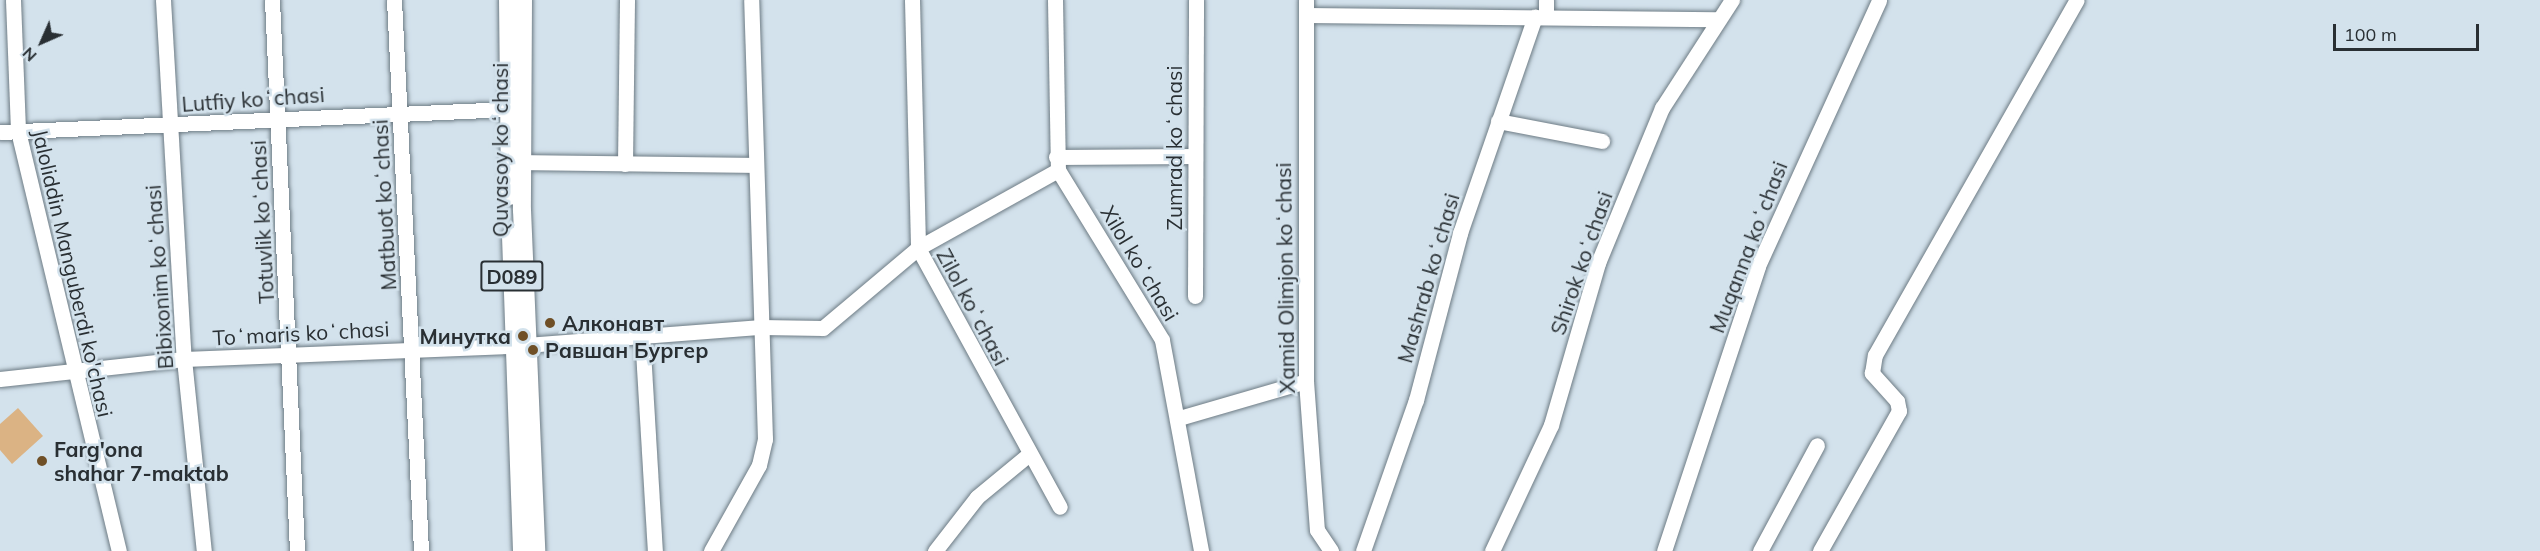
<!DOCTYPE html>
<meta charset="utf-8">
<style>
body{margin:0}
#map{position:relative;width:2540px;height:551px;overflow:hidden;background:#d3e2ec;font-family:Mulish,sans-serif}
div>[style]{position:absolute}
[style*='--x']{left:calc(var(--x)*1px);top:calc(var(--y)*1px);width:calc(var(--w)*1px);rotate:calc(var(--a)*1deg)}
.green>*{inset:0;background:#dbb384}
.roads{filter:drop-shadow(0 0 2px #6d7b84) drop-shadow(0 0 2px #6d7b84)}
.minor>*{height:15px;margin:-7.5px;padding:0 7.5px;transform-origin:7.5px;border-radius:7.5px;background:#fff}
.major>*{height:18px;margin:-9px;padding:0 9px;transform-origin:9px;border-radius:9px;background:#fff}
.dots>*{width:16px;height:16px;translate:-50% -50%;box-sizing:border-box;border:3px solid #d3e2ec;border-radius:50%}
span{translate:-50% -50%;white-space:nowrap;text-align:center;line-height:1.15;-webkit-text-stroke:5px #d3e2ec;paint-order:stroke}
.shield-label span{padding:2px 4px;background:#d3e2ec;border:2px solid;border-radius:4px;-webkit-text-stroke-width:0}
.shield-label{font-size:20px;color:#292f33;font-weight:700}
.street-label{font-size:21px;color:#292f33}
.poi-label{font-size:21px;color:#292f33;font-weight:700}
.left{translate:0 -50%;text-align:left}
.right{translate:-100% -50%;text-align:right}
.north{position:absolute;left:12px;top:12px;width:60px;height:60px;-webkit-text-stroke:4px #d3e2ec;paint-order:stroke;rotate:225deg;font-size:16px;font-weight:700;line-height:24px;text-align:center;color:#292f33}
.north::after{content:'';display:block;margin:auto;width:21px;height:27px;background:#292f33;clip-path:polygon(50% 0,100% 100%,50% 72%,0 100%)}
.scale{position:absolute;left:2333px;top:24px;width:146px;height:27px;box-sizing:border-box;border:3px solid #292f33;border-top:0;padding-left:8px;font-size:18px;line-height:21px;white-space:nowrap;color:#292f33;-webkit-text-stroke:4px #d3e2ec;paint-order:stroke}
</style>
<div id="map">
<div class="green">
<i style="clip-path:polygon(18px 408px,43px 436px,12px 464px,0 450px,0 424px)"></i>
</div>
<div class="roads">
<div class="minor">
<i style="--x:13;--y:0;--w:131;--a:87.8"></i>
<i style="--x:18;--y:131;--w:432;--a:76.5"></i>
<i style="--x:163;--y:0;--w:360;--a:86.7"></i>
<i style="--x:184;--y:359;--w:193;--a:84.1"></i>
<i style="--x:272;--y:0;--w:552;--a:87.4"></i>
<i style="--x:394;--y:0;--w:552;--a:87.19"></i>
<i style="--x:912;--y:0;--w:248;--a:88.6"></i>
<i style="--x:918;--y:248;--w:295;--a:61.3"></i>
<i style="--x:1055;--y:0;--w:170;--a:89"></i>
<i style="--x:1058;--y:170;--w:199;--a:58.5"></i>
<i style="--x:1162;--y:340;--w:215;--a:79.5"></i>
<i style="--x:1306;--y:0;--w:381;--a:90"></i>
<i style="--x:1306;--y:381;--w:149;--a:85.8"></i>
<i style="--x:1317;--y:530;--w:25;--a:56"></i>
<i style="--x:1306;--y:15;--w:410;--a:0.6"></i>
<i style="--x:1546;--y:17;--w:17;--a:-90"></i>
<i style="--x:1498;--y:121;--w:106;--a:10.9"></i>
<i style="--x:0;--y:132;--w:510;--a:-2.59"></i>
<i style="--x:1056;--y:157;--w:139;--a:-0.4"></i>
<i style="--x:521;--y:162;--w:232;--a:0.7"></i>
<i style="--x:625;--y:164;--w:164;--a:-89.3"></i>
<i style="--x:1195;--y:296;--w:296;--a:-89.8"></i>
<i style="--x:642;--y:334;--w:217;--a:86.6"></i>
<i style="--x:0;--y:379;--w:185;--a:-6.2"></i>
<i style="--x:184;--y:359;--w:329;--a:-2.3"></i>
<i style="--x:513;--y:346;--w:249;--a:-4.4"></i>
<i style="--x:761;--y:327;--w:62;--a:0.9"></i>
<i style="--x:823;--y:328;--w:124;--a:-40.1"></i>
<i style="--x:918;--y:248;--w:160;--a:-29.1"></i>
<i style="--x:1179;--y:418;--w:132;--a:-16.2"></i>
<i style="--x:711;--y:551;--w:98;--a:-60.8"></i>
<i style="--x:759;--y:465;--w:27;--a:-77"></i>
<i style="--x:765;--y:439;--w:439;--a:-91.8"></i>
<i style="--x:935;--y:551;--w:68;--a:-52.1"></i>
<i style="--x:977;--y:497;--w:66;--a:-39.5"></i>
<i style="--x:1363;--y:551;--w:160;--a:-70.7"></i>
<i style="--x:1416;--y:400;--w:173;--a:-75.2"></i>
<i style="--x:1460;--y:233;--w:229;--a:-70.9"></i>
<i style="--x:1492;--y:551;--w:139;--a:-64.9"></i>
<i style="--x:1551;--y:425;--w:169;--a:-73.8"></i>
<i style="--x:1598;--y:263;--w:168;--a:-67.6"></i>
<i style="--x:1662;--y:108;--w:129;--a:-57.1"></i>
<i style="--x:1664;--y:551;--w:300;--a:-71.7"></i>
<i style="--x:1758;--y:266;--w:292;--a:-65.5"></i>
<i style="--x:1760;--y:551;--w:120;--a:-61.7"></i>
<i style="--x:1820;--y:551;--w:161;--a:-60.6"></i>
<i style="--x:1899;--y:411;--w:10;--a:-101"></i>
<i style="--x:1897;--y:401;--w:38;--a:-132"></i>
<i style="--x:1872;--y:373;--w:18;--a:-81"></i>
<i style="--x:1875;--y:355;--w:408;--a:-60.4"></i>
</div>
<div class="major">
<i style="--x:508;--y:0;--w:196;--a:89.4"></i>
<i style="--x:523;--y:0;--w:210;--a:90.3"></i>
<i style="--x:522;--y:210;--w:341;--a:87.6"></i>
<i style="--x:511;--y:236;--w:315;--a:88"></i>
</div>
</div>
<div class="dots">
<i style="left:550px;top:323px;background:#6f4f26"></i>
<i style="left:523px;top:336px;background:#6f4f26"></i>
<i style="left:533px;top:350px;background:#6f4f26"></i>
<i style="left:42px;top:461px;background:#6f4f26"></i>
</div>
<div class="shield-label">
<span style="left:512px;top:276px">D089</span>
</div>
<div class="street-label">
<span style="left:253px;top:99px;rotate:-4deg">Lutfiy koʻchasi</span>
<span style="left:1174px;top:148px;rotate:-90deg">Zumrad koʻchasi</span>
<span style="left:500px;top:150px;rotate:-90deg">Quvasoy koʻchasi</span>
<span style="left:384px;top:205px;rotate:-93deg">Matbuot koʻchasi</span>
<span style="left:262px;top:222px;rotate:-93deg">Totuvlik koʻchasi</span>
<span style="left:1748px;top:247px;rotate:-69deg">Muqanna koʻchasi</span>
<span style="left:1140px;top:263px;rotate:59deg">Xilol koʻchasi</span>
<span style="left:1581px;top:263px;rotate:-71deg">Shirok koʻchasi</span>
<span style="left:73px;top:273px;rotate:77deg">Jaloliddin Manguberdi ko'chasi</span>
<span style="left:159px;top:277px;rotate:-94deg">Bibixonim koʻchasi</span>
<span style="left:1285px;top:278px;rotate:-91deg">Xamid Olimjon koʻchasi</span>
<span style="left:1428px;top:278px;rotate:-74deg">Mashrab koʻchasi</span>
<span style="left:973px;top:307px;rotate:62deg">Zilol koʻchasi</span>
<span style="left:301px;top:333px;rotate:-3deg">Toʻmaris koʻchasi</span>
</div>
<div class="poi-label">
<span class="left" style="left:562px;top:323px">Алконавт</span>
<span class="right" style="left:511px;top:336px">Минутка</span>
<span class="left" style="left:545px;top:350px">Равшан Бургер</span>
<span class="left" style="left:54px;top:461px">Farg'ona<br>shahar 7-maktab</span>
</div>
<div class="north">N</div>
<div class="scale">100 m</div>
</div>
